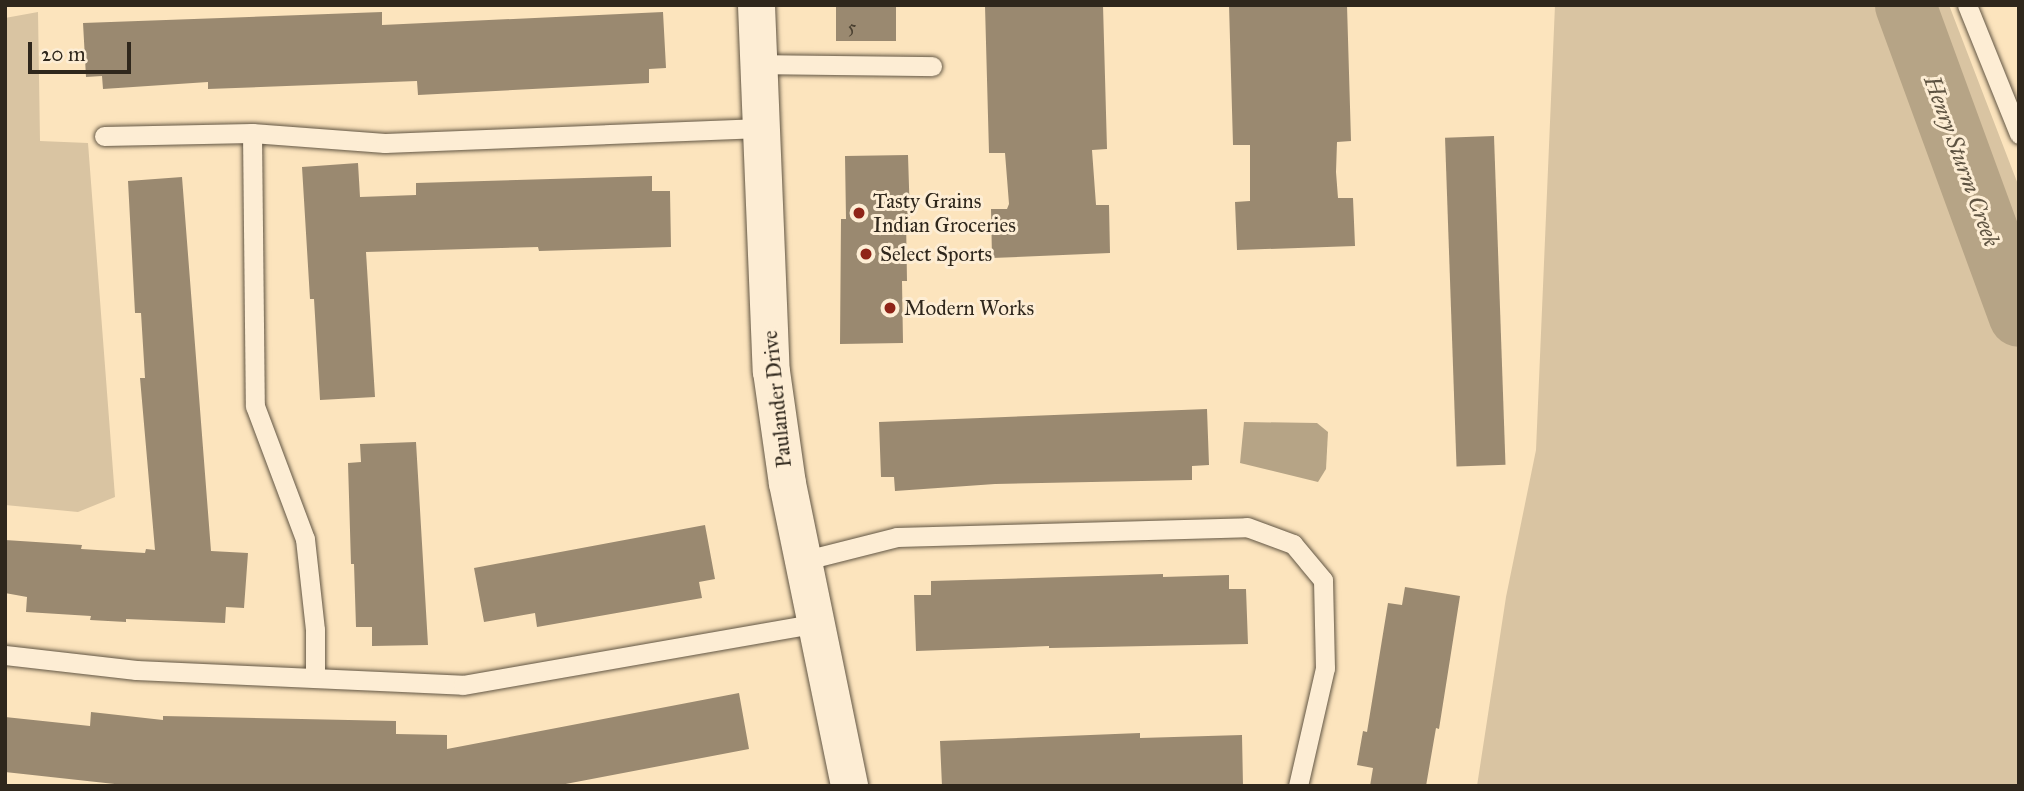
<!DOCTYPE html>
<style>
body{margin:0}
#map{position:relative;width:2024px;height:791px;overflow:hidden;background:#fce4bd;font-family:"IM FELL Great Primer",serif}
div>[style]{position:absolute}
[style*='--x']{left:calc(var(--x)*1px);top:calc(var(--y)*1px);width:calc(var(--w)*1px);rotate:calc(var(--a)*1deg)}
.green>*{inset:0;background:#d9c4a2}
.water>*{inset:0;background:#b6a486}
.river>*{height:61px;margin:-30.5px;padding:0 30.5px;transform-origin:30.5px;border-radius:30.5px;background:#b6a486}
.building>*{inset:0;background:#9a8970;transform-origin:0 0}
.roads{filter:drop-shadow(0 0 2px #625644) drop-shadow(0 0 2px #625644)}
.lane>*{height:19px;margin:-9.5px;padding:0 9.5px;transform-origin:9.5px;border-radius:9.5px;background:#fdedd4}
.street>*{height:37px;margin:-18.5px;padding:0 18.5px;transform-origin:18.5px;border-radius:18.5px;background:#fdedd4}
.dots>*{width:19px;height:19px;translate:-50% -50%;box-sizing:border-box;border:4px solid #fdedd4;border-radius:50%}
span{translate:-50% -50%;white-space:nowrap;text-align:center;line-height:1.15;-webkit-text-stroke:6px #fdedd4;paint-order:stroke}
.number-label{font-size:18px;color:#4a4031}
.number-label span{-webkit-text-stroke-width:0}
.poi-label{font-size:21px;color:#2f271c}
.left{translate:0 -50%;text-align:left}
.street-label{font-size:21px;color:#2f271c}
.water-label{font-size:23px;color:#5e5341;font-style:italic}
.frame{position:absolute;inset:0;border:7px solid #2f271c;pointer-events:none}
.scale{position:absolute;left:28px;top:42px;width:103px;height:32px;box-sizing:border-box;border:4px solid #2f271c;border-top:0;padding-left:9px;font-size:21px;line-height:24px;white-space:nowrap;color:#2f271c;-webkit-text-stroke:5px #fdedd4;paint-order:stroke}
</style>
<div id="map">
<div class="green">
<i style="clip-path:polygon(1555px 5px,1949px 5px,2019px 187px,2019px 786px,1477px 786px,1506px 597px,1536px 450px)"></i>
<i style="clip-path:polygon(38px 12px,40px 141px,88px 143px,115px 497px,78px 512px,5px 505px,5px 18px)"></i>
</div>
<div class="water">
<i style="clip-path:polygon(1244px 422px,1317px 423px,1328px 432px,1326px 469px,1318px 482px,1240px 463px)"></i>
</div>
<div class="river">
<i style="--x:1905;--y:5;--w:331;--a:69.9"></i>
</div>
<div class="building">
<i style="left:836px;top:5px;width:60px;height:36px"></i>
<i style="clip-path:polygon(1103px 5px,1107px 149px,1092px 150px,1096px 205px,1109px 205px,1110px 253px,992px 258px,991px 209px,1007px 209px,1009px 204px,1005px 153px,989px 153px,985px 6px)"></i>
<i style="clip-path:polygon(1229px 5px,1347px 5px,1351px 141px,1337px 142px,1336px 172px,1338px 198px,1353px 198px,1355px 246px,1237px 250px,1235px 202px,1250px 201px,1250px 145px,1233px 145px)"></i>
<i style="clip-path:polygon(382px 12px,382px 25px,663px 12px,666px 68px,649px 69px,649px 83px,418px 95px,417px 81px,208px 89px,208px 82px,103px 89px,102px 76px,86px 77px,83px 23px)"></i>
<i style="left:1494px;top:136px;width:329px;height:49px;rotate:88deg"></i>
<i style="clip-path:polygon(908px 155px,910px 218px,906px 218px,907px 281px,902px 281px,903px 343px,840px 344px,841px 219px,846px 219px,845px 156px)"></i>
<i style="clip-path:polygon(358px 163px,360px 197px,416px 195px,416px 183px,652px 176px,652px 191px,670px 191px,671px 247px,539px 251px,538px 247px,366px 252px,375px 397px,320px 400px,314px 299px,310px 299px,302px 167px)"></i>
<i style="clip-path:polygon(182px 177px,211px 551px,248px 553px,244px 608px,226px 607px,225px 623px,126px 619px,126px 622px,90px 620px,91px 616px,26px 612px,27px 597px,5px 593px,5px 540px,82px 545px,81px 549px,145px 553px,146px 549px,155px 550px,140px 378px,145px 378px,141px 313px,135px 313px,128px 181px)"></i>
<i style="clip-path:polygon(1207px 409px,1209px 465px,1192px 466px,1192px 480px,995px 484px,895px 491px,894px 477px,881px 477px,879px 422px)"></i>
<i style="clip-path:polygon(416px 442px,428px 645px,372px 646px,372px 627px,356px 627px,354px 564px,351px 564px,348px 463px,361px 462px,360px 444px)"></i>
<i style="clip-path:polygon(705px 525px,715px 579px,699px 582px,702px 598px,537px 627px,535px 613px,484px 622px,474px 568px)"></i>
<i style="clip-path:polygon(1163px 574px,1163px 577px,1229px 575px,1229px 589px,1246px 589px,1248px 644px,1049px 648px,1049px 646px,916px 651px,914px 595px,931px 595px,931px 581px)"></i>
<i style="clip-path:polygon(1405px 587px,1460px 596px,1439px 729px,1436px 728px,1426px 786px,1370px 786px,1373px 768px,1357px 765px,1363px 731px,1367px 732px,1388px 603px,1402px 605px)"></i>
<i style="clip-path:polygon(739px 693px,749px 749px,555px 786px,133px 786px,5px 772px,5px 717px,90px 726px,91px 712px,163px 720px,163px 716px,396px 721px,396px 734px,447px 735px,447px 749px)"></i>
<i style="clip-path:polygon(1140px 733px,1140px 738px,1242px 735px,1243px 786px,942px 786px,940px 741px)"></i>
</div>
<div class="roads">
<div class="lane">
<i style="--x:1967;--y:5;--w:139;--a:68"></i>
<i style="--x:758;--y:64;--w:174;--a:0.7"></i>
<i style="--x:252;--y:133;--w:273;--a:89.4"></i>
<i style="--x:255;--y:406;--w:142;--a:69.4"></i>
<i style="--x:305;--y:539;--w:92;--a:83.7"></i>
<i style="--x:315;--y:630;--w:48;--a:90"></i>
<i style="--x:104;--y:136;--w:148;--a:-1.2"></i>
<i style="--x:252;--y:133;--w:133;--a:4.3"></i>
<i style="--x:385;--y:143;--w:376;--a:-2.3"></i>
<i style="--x:802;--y:561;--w:98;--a:-14.2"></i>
<i style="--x:897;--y:537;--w:350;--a:-1.6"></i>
<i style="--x:1247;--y:527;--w:49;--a:20.3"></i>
<i style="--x:1293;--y:544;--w:47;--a:50.2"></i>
<i style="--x:1323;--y:580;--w:88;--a:88.7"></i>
<i style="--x:1325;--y:668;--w:121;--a:102.9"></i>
<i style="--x:5;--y:655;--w:132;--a:6.5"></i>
<i style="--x:136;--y:670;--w:327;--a:2.6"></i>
<i style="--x:463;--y:685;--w:356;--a:-9.9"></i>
</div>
<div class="street">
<i style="--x:756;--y:5;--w:366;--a:87.7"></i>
<i style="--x:771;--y:371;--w:113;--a:81.9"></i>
<i style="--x:787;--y:483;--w:309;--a:78.4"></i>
</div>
</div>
<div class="dots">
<i style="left:859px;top:213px;background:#8f2418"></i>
<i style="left:866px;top:254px;background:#8f2418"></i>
<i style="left:890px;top:308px;background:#8f2418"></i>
</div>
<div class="number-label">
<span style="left:852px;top:27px">5</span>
</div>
<div class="poi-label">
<span class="left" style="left:873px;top:213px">Tasty Grains<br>Indian Groceries</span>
<span class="left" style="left:880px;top:254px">Select Sports</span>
<span class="left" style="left:904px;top:308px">Modern Works</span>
</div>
<div class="street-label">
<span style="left:777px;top:399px;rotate:-96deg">Paulander Drive</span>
</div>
<div class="water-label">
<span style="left:1962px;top:161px;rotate:70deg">Henry Sturm Creek</span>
</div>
<div class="frame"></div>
<div class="scale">20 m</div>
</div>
